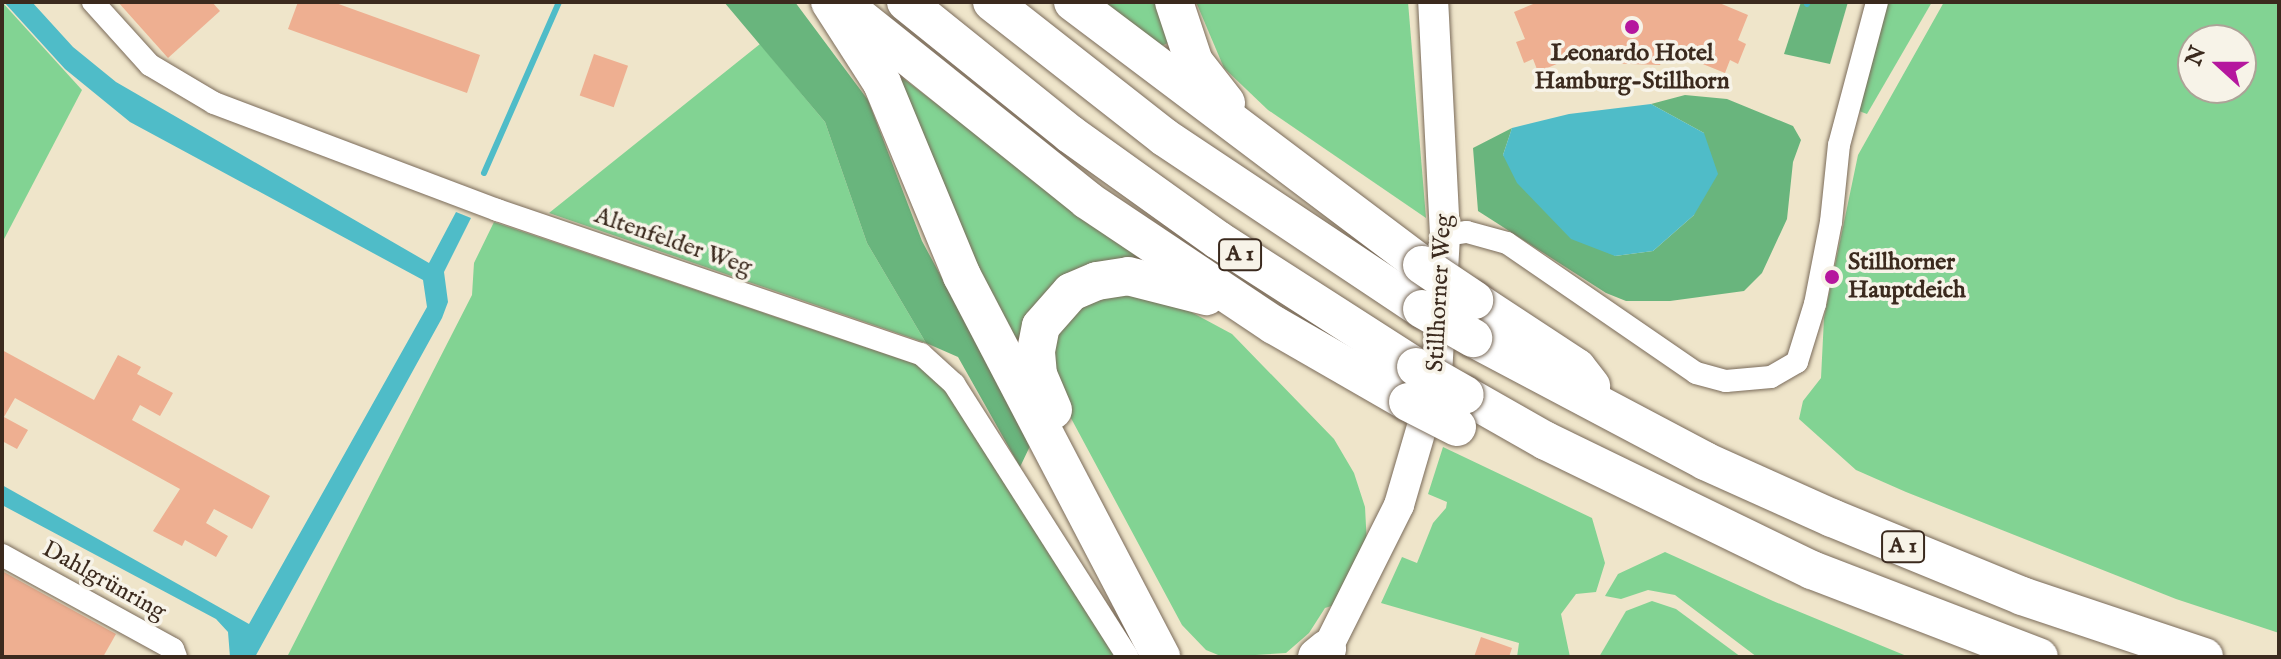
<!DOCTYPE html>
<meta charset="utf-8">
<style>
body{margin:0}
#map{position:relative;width:2281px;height:659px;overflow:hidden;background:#efe5ca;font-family:"IM FELL English",serif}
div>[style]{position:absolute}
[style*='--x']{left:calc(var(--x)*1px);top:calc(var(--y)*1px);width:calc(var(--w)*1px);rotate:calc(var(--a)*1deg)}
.green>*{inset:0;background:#82d393}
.forest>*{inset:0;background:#69b57d}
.water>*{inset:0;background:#4fbcc8}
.stream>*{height:6px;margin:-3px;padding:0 3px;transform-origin:3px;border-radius:3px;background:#4fbcc8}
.building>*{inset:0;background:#eeaf91;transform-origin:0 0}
.roads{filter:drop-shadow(0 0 2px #7a6b5a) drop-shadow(0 0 2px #7a6b5a)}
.street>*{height:22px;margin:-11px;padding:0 11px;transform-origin:11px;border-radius:11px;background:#fff}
.secondary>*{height:30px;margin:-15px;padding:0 15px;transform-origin:15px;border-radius:15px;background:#fff}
.highway>*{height:38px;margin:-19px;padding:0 19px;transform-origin:19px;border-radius:19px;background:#fff}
.bridges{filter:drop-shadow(0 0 2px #7a6b5a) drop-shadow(0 0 2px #7a6b5a)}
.highway-bridge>*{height:38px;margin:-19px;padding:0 19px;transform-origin:19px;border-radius:19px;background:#fff}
.dots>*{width:22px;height:22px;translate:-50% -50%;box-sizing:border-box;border:4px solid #f7f3e8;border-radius:50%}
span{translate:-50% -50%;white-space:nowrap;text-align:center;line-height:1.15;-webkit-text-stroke:7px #f7f3e8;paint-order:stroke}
.shield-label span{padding:2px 6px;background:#f7f3e8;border:2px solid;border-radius:6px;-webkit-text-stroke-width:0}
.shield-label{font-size:22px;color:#3b2a1e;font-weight:700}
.poi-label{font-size:24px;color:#3b2a1e;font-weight:700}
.left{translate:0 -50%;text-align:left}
.street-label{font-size:24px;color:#3b2a1e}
.frame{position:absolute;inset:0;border:4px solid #3b2a1e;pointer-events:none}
.north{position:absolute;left:2177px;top:24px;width:80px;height:80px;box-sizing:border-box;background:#f7f3e8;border:2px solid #aca397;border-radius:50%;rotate:291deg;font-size:22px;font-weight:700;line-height:32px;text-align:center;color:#3b2a1e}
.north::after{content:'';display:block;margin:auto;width:28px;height:36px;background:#b5179e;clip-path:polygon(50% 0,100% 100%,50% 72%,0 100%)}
</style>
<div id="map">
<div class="green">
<i style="clip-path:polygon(2px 2px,82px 90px,2px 243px)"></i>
<i style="clip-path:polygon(1092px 2px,1164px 2px,1172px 41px,1155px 49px)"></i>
<i style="clip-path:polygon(1196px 2px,1408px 2px,1426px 218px,1268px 110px,1224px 68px)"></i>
<i style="clip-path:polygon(1888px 2px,1932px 2px,1867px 114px,1859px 111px)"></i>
<i style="clip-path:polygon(evenodd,1944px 2px,2279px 2px,2279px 633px,2176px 599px,1906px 492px,1856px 470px,1799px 419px,1803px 401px,1821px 378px,1824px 318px,1858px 155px,1944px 2px,2193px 40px,2241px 40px,2241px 88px,2193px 88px,2193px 40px)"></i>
<i style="clip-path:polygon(760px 44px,825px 122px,867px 243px,926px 343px,549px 213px)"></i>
<i style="clip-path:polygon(896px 73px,1151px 267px,1118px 265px,1022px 372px)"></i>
<i style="clip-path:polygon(494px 222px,918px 365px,945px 390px,1115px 657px,287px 657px,472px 295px,474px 263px)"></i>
<i style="clip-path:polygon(1113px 288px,1165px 298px,1232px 334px,1334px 439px,1354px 473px,1365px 507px,1367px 545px,1338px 604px,1325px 608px,1309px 633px,1286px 653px,1223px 657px,1206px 650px,1182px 625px,1050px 379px,1050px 343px,1063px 316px)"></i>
<i style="clip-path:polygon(1443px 447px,1592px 518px,1605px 563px,1596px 592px,1576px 594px,1561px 614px,1570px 657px,1517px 657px,1519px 643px,1381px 603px,1402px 557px,1417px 563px,1433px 523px,1446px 508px,1447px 502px,1428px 494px)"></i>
<i style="clip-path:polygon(1665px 552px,1773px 601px,1909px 657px,1757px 657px,1675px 595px,1648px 590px,1621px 599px,1605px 596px,1618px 574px)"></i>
<i style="clip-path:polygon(1652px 601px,1676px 609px,1741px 657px,1599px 657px,1626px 611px)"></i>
</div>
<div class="forest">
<i style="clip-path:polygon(724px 2px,795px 2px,868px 100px,922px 241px,1031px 444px,1020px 467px,958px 357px,926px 343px,867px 243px,825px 122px)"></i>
<i style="clip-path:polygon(1801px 2px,1848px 2px,1830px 64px,1784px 54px)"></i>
<i style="clip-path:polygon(1685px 95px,1727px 99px,1793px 126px,1801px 140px,1793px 162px,1787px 219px,1762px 273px,1744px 291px,1670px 301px,1626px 301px,1606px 293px,1478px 211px,1473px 148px,1512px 128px,1503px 155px,1615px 256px,1653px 251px,1694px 215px,1704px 133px,1651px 104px)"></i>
</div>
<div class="water">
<i style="clip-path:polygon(4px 2px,32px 2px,73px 47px,116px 82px,429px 263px,456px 212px,471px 218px,444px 272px,448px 302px,442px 318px,255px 657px,230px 657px,228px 632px,216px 619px,2px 505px,2px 485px,249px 624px,427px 307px,423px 280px,130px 122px,65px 69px)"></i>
<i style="clip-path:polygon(1651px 104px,1704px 133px,1718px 174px,1694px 215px,1653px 251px,1615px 256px,1571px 239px,1517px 183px,1503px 155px,1512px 128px,1569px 114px)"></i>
</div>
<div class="stream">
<i style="--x:1807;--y:4;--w:2;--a:-63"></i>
<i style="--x:484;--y:173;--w:187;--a:-66.3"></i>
</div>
<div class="building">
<i style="clip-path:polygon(118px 2px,212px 2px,220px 11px,168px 58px)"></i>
<i style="clip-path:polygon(298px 2px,333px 2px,480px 55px,467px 93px,288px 29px)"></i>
<i style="clip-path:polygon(1538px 2px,1717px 2px,1748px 15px,1738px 40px,1746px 44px,1738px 64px,1730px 60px,1725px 73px,1668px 50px,1660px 65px,1601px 63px,1594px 48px,1538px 72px,1533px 59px,1524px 63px,1516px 42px,1525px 39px,1514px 12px)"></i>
<i style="left:594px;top:54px;width:36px;height:44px;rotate:19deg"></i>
<i style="clip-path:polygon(2px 350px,94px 400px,118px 355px,141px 367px,137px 374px,173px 393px,160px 416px,140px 405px,132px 420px,270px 496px,252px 529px,214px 509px,206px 523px,228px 536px,216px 557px,185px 540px,182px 546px,153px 531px,180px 489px,15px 398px,4px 417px,28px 430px,17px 449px,2px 441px)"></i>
<i style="clip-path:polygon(2px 571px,116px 634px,103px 657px,2px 657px)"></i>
<i style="clip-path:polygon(1481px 637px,1512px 648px,1509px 657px,1474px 657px)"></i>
</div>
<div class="roads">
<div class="street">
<i style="--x:93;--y:2;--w:85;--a:47.9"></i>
<i style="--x:150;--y:65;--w:74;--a:30.7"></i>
<i style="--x:214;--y:103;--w:303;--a:20.7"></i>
<i style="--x:497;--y:210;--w:448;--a:18.8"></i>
<i style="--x:921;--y:354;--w:45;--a:42.3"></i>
<i style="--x:954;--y:384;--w:324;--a:57.5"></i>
<i style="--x:1445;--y:235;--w:22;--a:-8"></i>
<i style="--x:1467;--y:232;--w:41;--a:15.4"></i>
<i style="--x:1507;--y:243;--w:229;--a:34.5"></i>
<i style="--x:1696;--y:373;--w:31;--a:15"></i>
<i style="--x:1726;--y:381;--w:45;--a:-5.1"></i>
<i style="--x:1771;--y:377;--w:30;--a:-30"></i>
<i style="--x:1797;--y:362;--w:61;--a:-72.8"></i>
<i style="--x:1815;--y:304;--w:84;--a:-79"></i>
<i style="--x:1831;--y:222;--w:77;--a:-84.1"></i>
<i style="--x:1839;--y:145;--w:148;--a:-75.1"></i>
<i style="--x:2;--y:555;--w:195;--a:28.8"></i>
<i style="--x:173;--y:649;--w:9;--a:69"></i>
</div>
<div class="secondary">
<i style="--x:1323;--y:657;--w:170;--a:-63.4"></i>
<i style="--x:1399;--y:505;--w:135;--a:-73.7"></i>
<i style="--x:1437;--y:375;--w:140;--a:-86.7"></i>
<i style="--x:1445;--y:235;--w:233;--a:-92.9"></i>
</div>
<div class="highway">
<i style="--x:830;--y:2;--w:96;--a:57.3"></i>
<i style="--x:882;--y:83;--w:209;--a:67.5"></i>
<i style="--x:962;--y:276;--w:430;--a:62.4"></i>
<i style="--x:906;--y:2;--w:211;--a:38.8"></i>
<i style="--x:1070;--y:134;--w:182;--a:35.6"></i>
<i style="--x:1218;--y:240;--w:235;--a:32.7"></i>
<i style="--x:992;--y:2;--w:219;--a:38.1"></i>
<i style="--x:1164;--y:137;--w:310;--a:33.7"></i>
<i style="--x:1073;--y:2;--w:437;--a:37"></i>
<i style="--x:1174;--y:2;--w:63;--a:71.6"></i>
<i style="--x:1194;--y:62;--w:52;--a:52"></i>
<i style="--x:849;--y:9;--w:305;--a:38.7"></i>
<i style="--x:1087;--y:200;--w:225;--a:33.8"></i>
<i style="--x:1274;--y:325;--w:155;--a:29.9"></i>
<i style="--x:1474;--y:300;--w:123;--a:33.4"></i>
<i style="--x:1577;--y:368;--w:23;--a:52"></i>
<i style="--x:1473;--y:338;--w:263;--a:27.9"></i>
<i style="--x:1705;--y:461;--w:139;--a:24.2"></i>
<i style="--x:1832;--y:518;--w:205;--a:22.3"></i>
<i style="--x:2022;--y:596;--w:192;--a:18.5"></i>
<i style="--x:1465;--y:395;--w:93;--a:29.6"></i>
<i style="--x:1546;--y:441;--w:296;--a:25.9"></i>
<i style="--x:1812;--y:570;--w:243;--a:21"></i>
<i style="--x:1053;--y:410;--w:38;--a:-113"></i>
<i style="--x:1038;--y:375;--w:24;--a:-95"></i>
<i style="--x:1036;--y:351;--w:25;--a:-79"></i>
<i style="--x:1041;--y:326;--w:45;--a:-48.6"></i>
<i style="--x:1071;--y:292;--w:28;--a:-23"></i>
<i style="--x:1097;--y:281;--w:31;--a:-9"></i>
<i style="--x:1128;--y:276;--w:81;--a:14.4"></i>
<i style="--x:1317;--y:657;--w:13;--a:-39"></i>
</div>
</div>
<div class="bridges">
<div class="highway-bridge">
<i style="--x:1422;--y:265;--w:63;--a:33.9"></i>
<i style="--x:1422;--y:309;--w:59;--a:29.6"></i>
<i style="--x:1416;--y:367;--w:56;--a:29.7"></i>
<i style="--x:1408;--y:402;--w:55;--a:27"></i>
</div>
</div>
<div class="dots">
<i style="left:1632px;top:27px;background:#b5179e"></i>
<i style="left:1832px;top:277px;background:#b5179e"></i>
</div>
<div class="shield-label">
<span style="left:1240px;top:255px">A 1</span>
<span style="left:1903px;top:547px">A 1</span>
</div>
<div class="poi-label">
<span style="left:1632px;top:68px">Leonardo Hotel<br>Hamburg-Stillhorn</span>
<span class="left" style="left:1848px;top:277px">Stillhorner<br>Hauptdeich</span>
</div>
<div class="street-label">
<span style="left:673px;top:242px;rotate:19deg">Altenfelder Weg</span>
<span style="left:1440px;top:293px;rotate:-87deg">Stillhorner Weg</span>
<span style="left:104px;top:581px;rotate:29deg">Dahlgrünring</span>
</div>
<div class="frame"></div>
<div class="north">N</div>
</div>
